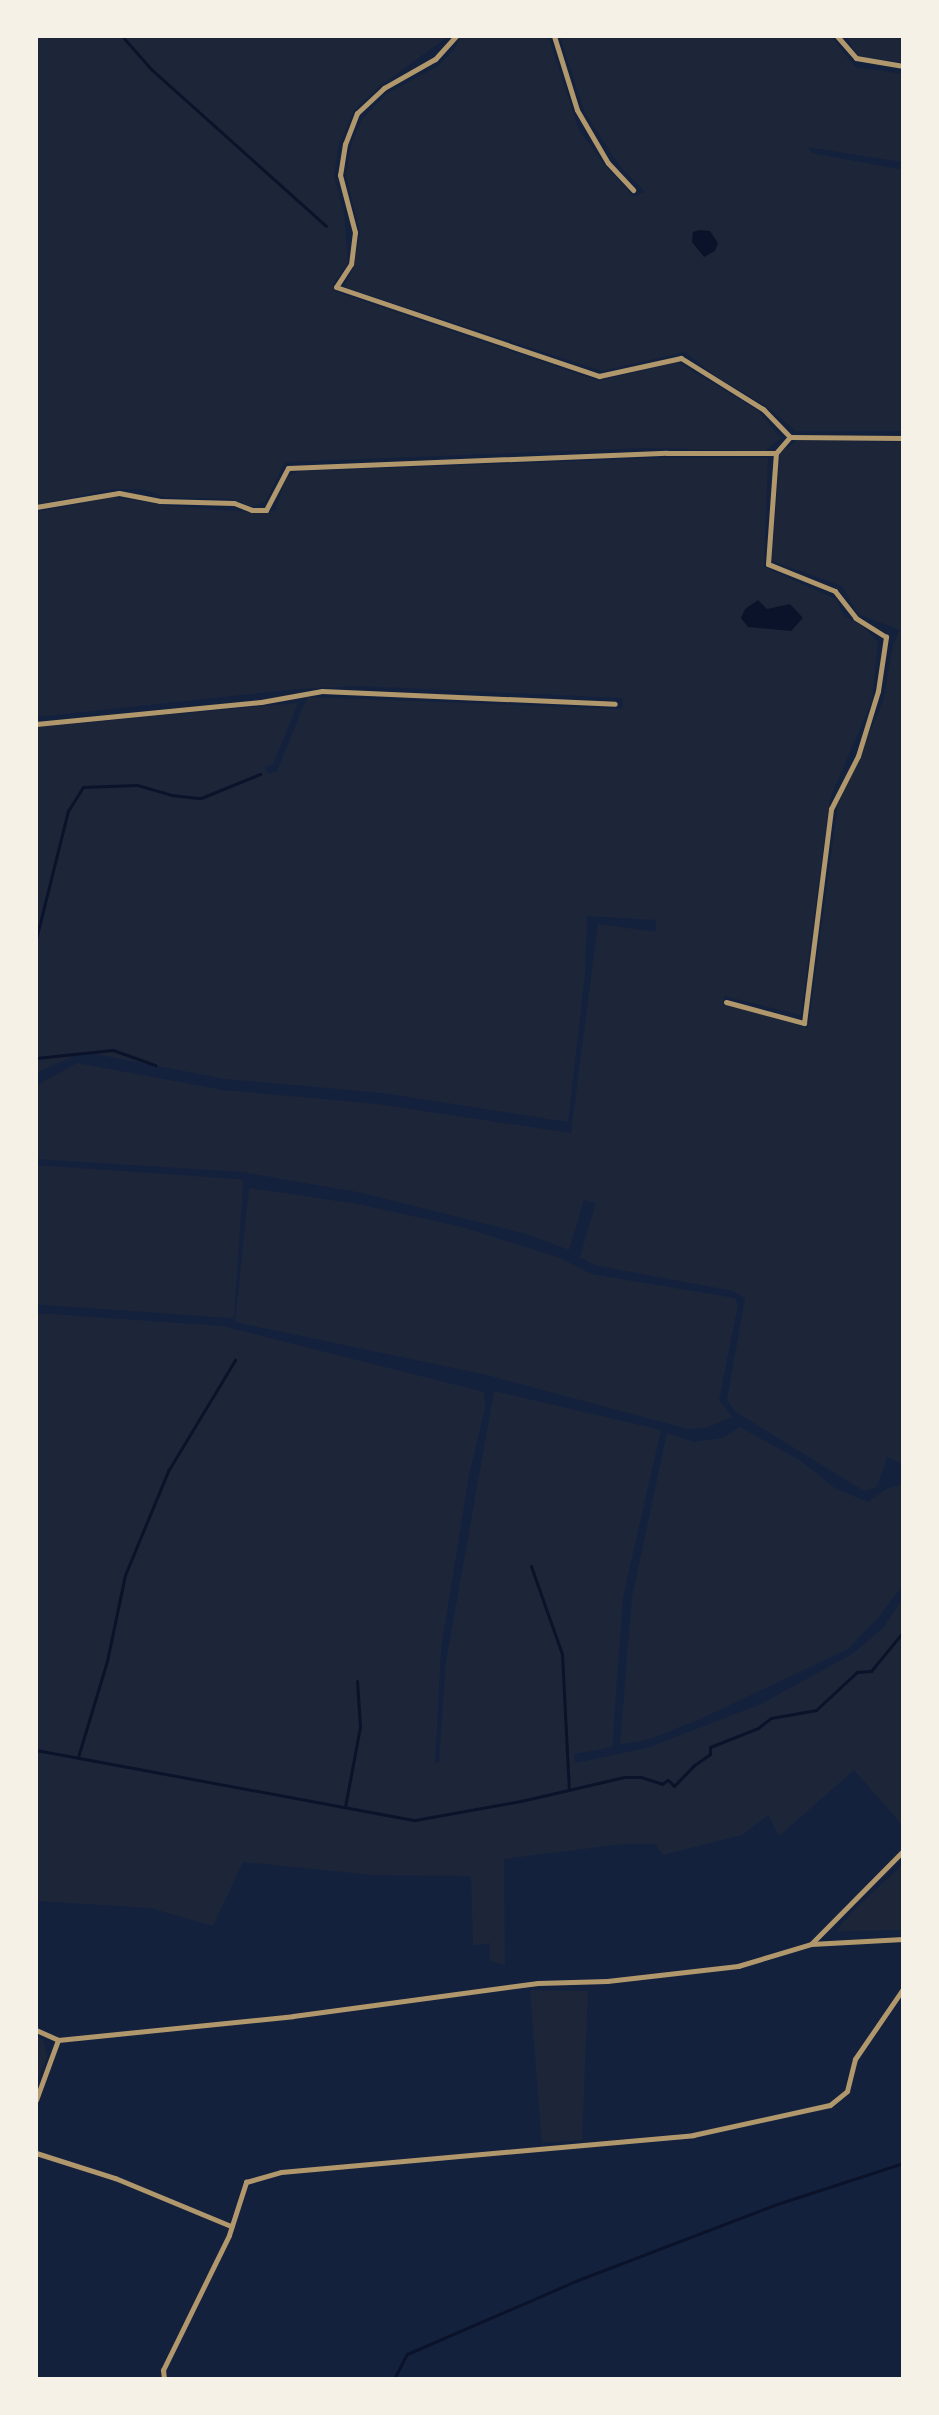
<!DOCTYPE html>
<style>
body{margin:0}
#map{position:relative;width:939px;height:2415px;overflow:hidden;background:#14213d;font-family:"Roboto Condensed",sans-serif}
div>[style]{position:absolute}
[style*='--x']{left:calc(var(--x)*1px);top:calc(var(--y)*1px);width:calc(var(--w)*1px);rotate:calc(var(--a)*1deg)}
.green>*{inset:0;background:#1d2539;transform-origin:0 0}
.water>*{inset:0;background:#0b132b}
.stream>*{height:3px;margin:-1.5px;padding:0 1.5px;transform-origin:1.5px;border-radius:1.5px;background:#0b132b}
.minor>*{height:5px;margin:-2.5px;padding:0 2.5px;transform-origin:2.5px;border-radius:2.5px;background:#b1986c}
span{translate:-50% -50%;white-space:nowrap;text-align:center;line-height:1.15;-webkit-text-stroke:4.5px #f6f1e7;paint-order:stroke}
.frame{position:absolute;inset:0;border:38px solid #f6f1e7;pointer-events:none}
</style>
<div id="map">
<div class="green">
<i style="clip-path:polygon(36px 36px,449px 36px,380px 86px,354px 110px,338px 147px,334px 177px,344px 212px,348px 263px,333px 284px,334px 291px,599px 381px,678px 362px,758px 411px,781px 438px,765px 451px,645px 448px,285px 462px,265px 502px,252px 507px,233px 499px,165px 497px,141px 489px,112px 489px,36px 505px)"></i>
<i style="clip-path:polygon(461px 36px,548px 36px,579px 130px,607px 168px,634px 197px,645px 192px,619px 165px,585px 113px,560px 36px,831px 36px,855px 67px,903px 74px,903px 162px,807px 147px,812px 153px,903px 170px,903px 431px,796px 431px,765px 405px,715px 376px,685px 352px,602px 371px,344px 287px,353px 268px,360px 233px,346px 175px,351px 145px,362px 119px,388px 93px,438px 66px,454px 50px)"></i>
<i style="clip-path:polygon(846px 36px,903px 36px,903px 62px,859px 57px)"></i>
<i style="clip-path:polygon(797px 440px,903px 442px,903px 1464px,887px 1457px,877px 1487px,864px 1491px,736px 1412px,727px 1400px,745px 1298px,733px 1291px,594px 1265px,580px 1257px,596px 1203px,584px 1200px,569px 1250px,527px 1234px,362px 1193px,242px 1172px,36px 1159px,36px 1086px,77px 1063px,223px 1090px,377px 1104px,571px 1133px,598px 924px,656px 932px,656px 920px,587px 916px,585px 974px,568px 1122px,383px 1093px,225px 1079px,95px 1054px,76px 1055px,36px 1073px,36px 727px,298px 703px,273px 764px,265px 767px,268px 774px,277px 771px,307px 697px,621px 709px,623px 705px,622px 698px,359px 686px,297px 689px,36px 717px,36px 512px,114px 497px,170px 506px,262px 513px,276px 510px,286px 476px,302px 471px,660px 458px,768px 458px,764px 567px,836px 599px,844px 616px,861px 625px,878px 642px,872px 701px,830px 798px,801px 1015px,724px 996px,724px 1003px,808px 1028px,838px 804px,883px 702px,893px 644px,900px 630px,858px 614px,842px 586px,772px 561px,780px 453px)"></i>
<i style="left:36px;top:1165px;width:208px;height:139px;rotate:4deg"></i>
<i style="clip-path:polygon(249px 1188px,358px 1204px,462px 1227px,560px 1258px,591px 1274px,735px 1298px,738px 1304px,719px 1400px,732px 1417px,708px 1427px,688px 1429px,487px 1375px,235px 1322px)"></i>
<i style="clip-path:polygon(36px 1313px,222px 1326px,484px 1392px,485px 1408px,469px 1475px,441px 1649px,435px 1763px,439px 1762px,446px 1662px,494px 1391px,661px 1430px,623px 1597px,612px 1747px,574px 1754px,575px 1763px,647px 1748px,761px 1704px,854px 1653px,884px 1627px,903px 1598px,903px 1826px,854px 1770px,779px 1836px,768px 1815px,742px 1835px,663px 1855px,655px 1844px,624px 1844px,504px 1859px,505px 1965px,490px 1961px,490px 1943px,473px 1946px,471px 1876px,373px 1875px,243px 1862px,213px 1926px,150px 1908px,36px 1901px)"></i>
<i style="clip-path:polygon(740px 1427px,801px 1461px,836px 1489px,868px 1502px,888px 1488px,903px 1484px,903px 1585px,878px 1618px,848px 1649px,698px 1720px,647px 1740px,620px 1744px,632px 1597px,667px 1433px,694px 1442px,723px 1438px)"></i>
<i style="clip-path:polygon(903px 1864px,903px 1930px,836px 1931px,855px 1909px)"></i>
<i style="clip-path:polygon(530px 1990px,588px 1991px,582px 2140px,542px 2143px)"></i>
<i style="clip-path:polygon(36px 2036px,43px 2039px,47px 2057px,36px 2084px)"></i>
</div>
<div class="water">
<i style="clip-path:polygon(700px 230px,710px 231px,718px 243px,715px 251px,704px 257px,692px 242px,693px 232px)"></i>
<i style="clip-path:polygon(758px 600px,767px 609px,790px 604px,803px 618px,791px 631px,748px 627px,741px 618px,745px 609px)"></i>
</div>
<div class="stream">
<i style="--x:122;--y:36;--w:44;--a:48.7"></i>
<i style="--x:151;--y:69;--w:235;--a:41.9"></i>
<i style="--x:36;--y:939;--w:132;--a:-76"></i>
<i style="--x:68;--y:811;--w:28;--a:-58"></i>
<i style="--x:83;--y:787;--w:54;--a:-2.1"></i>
<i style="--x:137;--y:785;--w:35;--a:16"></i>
<i style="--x:171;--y:795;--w:30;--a:6"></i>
<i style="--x:201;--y:798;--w:64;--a:-22.1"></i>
<i style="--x:36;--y:1058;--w:77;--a:-5.9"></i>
<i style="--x:113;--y:1050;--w:45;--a:19.7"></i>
<i style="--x:531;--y:1566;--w:93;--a:70.6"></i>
<i style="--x:562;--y:1654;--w:136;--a:87.1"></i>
<i style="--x:36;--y:1750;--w:385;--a:10.5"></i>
<i style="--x:415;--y:1820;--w:108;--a:-10.2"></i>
<i style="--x:521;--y:1801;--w:106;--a:-13.1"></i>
<i style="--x:624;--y:1777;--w:17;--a:0"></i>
<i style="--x:641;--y:1777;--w:22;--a:18"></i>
<i style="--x:662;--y:1784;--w:7;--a:-34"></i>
<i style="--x:668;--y:1780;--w:8;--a:45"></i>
<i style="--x:674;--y:1786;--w:28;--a:-46"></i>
<i style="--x:693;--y:1766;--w:21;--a:-35"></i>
<i style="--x:710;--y:1754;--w:7;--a:-90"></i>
<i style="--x:710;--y:1747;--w:52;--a:-21.6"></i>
<i style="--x:758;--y:1728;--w:16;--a:-38"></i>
<i style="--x:771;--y:1718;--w:46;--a:-10.1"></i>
<i style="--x:816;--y:1710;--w:56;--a:-42.8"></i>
<i style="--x:857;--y:1672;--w:14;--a:-4"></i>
<i style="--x:871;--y:1671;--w:50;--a:-50.6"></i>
<i style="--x:78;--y:1757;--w:100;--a:-73.2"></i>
<i style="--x:107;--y:1661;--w:88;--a:-78.2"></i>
<i style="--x:125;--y:1575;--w:113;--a:-67.5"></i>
<i style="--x:168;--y:1471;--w:130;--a:-58.9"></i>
<i style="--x:345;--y:1807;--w:81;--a:-79.4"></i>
<i style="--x:360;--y:1727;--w:46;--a:-93.7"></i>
<i style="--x:394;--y:2379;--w:28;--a:-63"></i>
<i style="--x:407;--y:2354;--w:186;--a:-23.4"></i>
<i style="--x:578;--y:2280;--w:210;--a:-20.9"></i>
<i style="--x:774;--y:2205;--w:136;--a:-18"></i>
</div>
<div class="minor">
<i style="--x:456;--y:36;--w:31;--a:132"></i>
<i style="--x:435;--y:59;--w:59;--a:150.4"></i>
<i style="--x:384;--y:88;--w:37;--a:137"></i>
<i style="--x:357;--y:113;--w:33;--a:111"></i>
<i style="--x:345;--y:144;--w:31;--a:99"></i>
<i style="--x:340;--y:175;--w:59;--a:75.3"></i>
<i style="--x:355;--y:232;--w:32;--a:97"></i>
<i style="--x:351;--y:264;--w:27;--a:123"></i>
<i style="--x:336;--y:287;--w:278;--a:18.7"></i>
<i style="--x:599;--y:376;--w:84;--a:-12.4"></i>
<i style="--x:681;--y:358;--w:97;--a:31.9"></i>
<i style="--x:763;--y:409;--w:39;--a:46"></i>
<i style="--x:554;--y:36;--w:77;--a:72.7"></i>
<i style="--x:577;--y:110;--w:61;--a:59.7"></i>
<i style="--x:608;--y:163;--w:37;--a:47"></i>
<i style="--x:837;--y:36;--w:29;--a:49"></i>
<i style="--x:856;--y:58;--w:48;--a:9.7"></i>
<i style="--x:36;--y:507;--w:84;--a:-9.6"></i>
<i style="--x:119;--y:493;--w:42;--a:11"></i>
<i style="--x:160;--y:501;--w:74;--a:1.5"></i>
<i style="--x:234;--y:503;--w:19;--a:21"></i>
<i style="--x:252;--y:510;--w:14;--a:0"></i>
<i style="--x:266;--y:510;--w:47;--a:-62.4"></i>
<i style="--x:288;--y:468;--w:379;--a:-2.3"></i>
<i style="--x:667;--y:453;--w:109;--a:0"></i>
<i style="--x:36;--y:724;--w:226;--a:-5.6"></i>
<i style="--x:261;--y:702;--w:62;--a:-10.2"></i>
<i style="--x:322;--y:691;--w:293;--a:2.5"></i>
<i style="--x:726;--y:1002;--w:81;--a:15.1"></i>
<i style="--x:804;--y:1023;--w:216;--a:-82.8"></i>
<i style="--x:831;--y:809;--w:59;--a:-63"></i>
<i style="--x:858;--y:756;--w:68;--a:-72.9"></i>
<i style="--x:878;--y:691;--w:55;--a:-81.6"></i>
<i style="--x:886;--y:637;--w:36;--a:-148"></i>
<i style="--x:856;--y:618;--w:34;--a:-128"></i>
<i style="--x:835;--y:591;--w:72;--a:-158.1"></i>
<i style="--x:768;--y:564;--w:111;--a:-85.9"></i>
<i style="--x:776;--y:453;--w:21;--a:-49"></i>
<i style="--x:790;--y:437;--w:113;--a:0.5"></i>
<i style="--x:812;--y:1943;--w:129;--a:-45.3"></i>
<i style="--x:36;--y:2030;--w:24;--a:24"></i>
<i style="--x:36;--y:2100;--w:64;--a:-69.9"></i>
<i style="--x:58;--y:2040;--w:236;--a:-5.8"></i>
<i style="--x:293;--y:2016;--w:247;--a:-7.7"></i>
<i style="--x:538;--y:1983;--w:69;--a:-1.7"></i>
<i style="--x:607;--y:1981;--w:132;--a:-6.5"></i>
<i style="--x:738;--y:1966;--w:76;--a:-16.8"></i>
<i style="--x:811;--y:1944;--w:92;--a:-3.1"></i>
<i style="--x:36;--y:2153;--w:83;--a:17.6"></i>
<i style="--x:115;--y:2178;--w:126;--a:22.5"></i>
<i style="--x:164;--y:2379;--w:9;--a:-96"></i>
<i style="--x:163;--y:2370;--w:150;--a:-63.9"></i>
<i style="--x:229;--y:2235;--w:56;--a:-72.2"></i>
<i style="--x:246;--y:2182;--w:36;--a:-16"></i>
<i style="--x:281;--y:2172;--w:414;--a:-5.1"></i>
<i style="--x:693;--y:2135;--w:140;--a:-12.4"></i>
<i style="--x:830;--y:2105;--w:22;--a:-39"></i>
<i style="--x:847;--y:2091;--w:33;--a:-76"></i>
<i style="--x:855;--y:2059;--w:85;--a:-55.6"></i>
</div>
<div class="frame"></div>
</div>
